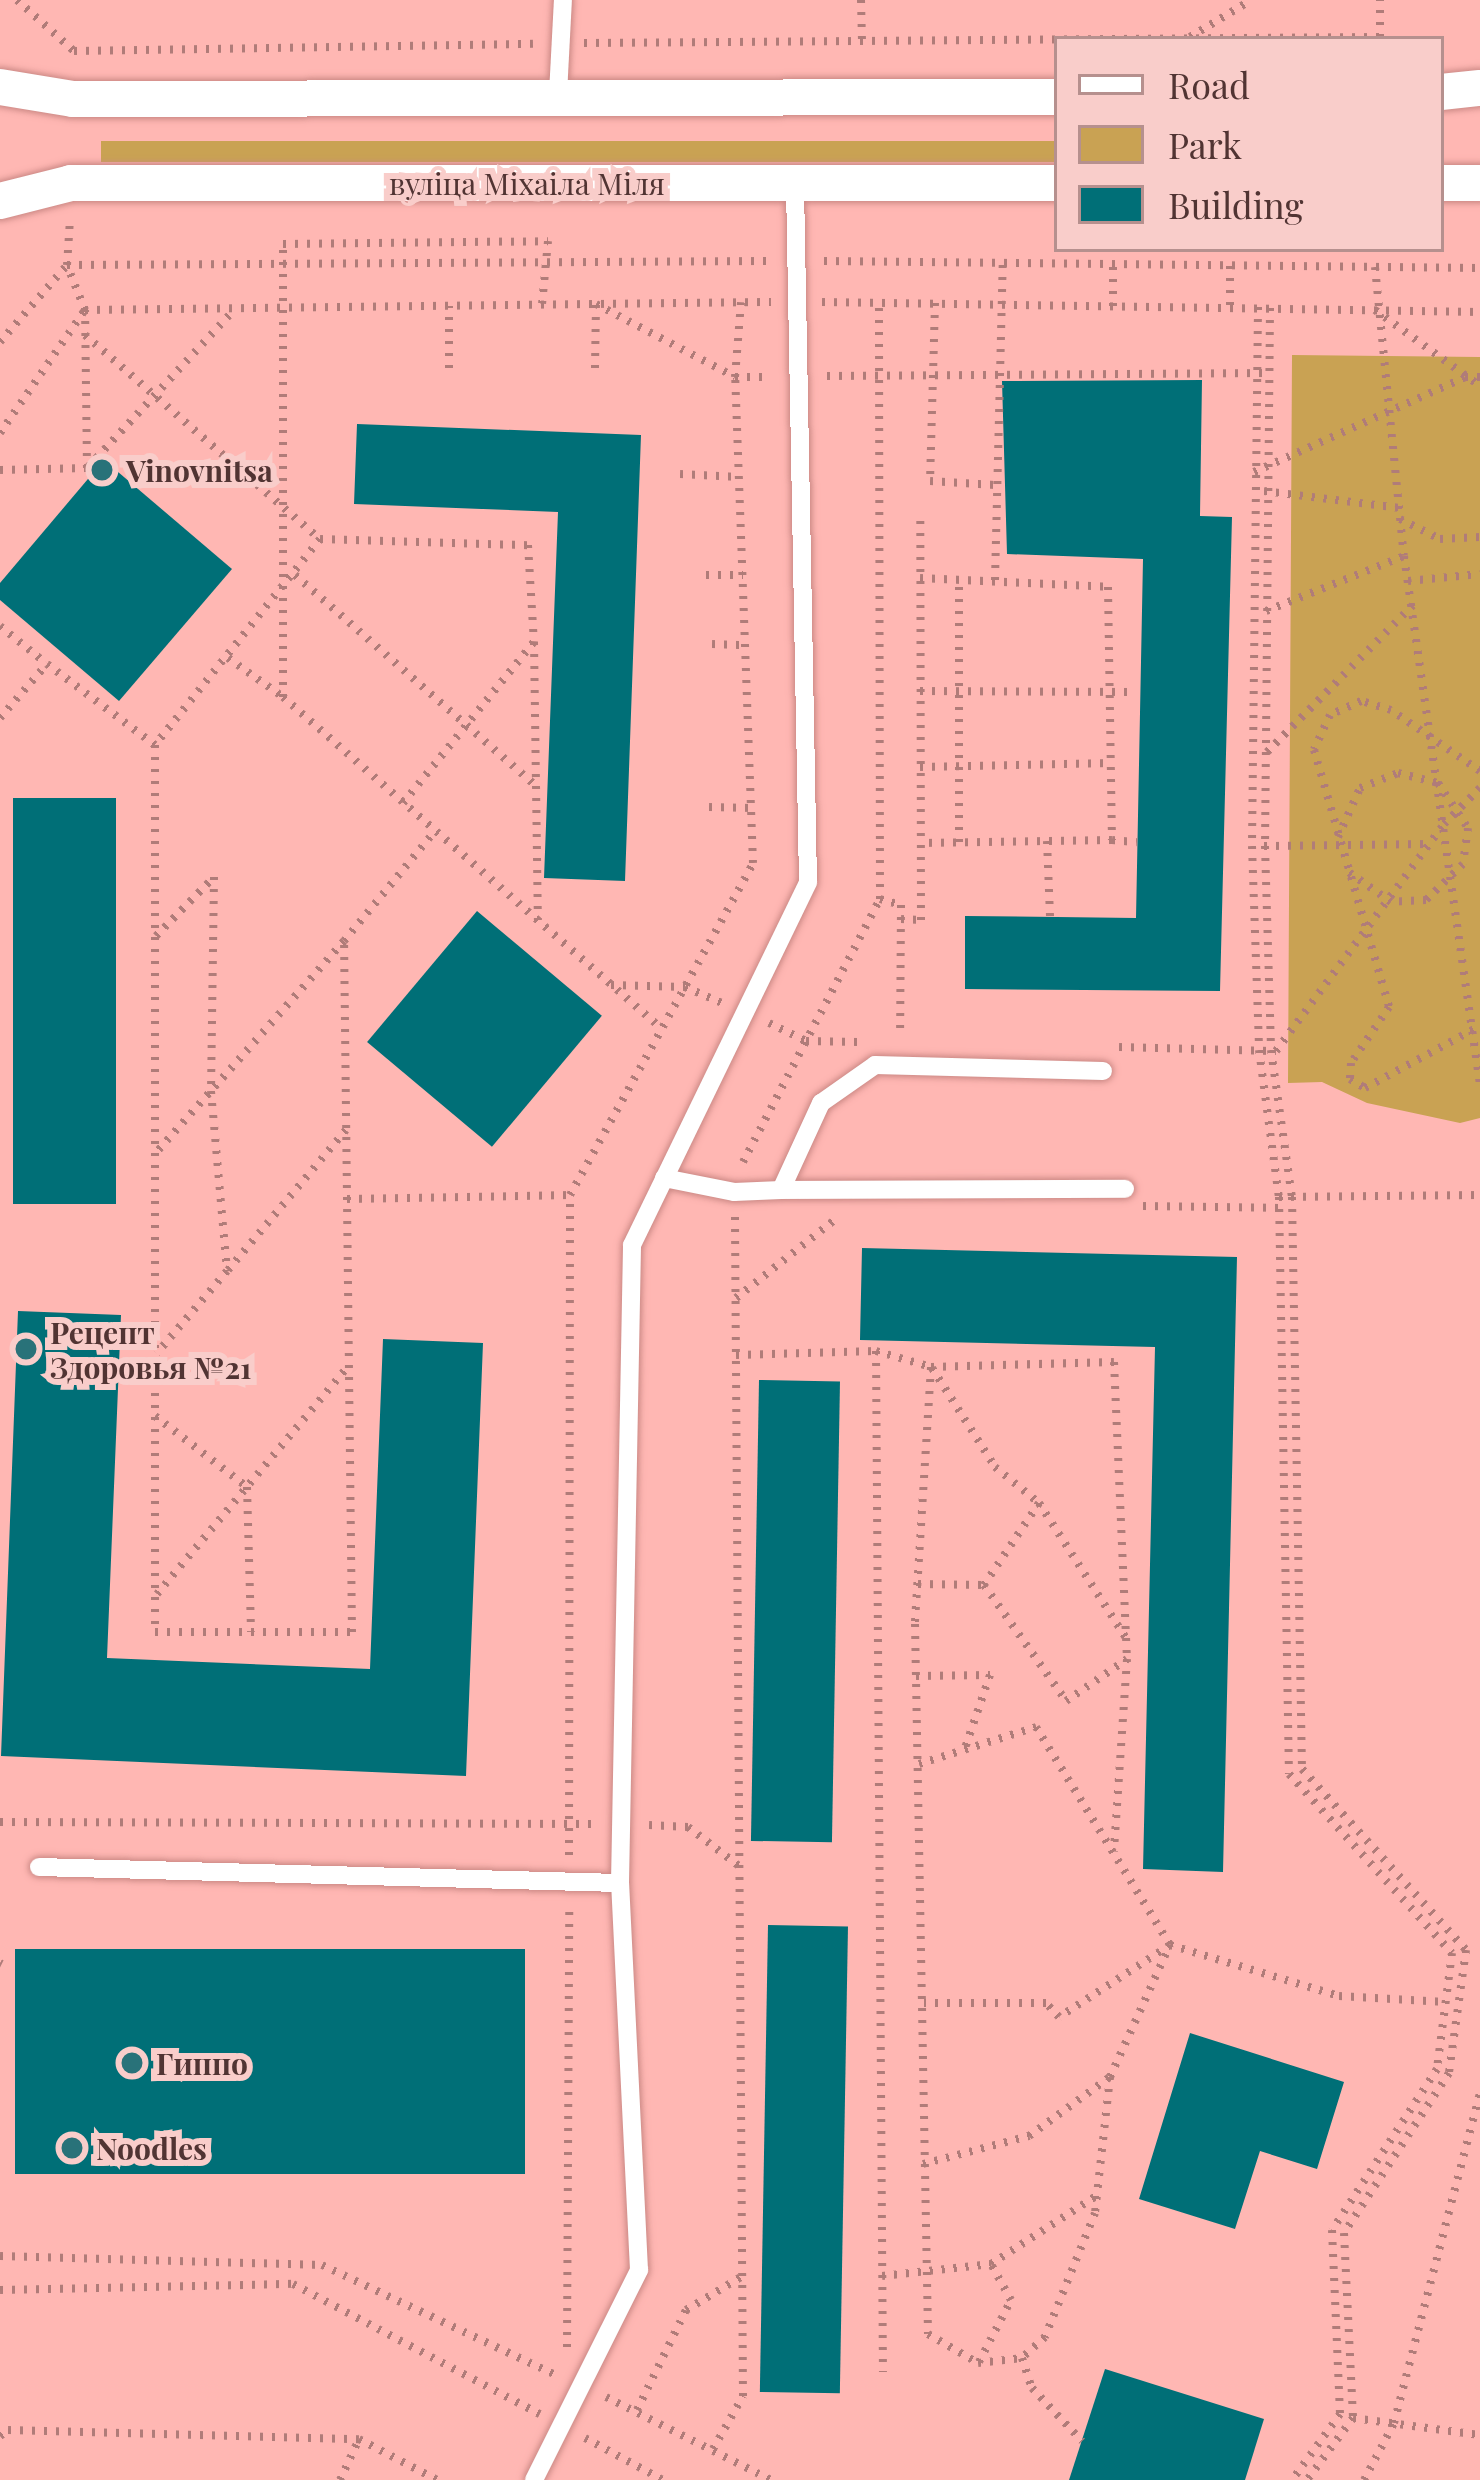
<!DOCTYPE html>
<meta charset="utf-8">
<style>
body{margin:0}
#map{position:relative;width:1480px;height:2480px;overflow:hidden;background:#ffb7b3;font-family:"Playfair Display",serif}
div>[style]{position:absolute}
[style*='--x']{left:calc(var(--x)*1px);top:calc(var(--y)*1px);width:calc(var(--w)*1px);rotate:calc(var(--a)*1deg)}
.green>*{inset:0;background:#c9a253;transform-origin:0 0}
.building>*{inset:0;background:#006f77;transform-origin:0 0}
.path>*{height:8px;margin-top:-4px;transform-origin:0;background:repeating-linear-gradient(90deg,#b07c79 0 3px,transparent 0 12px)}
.roads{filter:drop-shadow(0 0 3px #cc8985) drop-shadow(0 0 3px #cc8985)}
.lane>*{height:18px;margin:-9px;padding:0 9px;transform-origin:9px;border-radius:9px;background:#fff}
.street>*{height:36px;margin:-18px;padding:0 18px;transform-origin:18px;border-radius:18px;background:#fff}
.dots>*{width:33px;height:33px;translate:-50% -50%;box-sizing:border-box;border:6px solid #f9cdca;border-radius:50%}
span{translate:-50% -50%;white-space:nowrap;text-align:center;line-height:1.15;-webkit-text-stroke:12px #f9cdca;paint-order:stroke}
.street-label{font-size:30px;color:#513433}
.poi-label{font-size:30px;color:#513433;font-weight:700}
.left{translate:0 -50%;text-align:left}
.legend{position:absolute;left:1054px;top:36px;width:390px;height:216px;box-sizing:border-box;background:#f9cdca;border:3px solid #b6908e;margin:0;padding:15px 21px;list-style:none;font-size:36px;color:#513433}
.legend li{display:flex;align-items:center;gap:24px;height:60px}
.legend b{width:60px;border:3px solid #b6908e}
</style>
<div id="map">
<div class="green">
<i style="left:1057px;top:141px;width:21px;height:956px;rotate:90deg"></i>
<i style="clip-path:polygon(1292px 355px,1480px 357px,1480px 1118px,1460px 1123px,1367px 1103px,1322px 1082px,1288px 1083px)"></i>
</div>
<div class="building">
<i style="clip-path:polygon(1202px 380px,1200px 516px,1232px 517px,1220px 991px,965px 989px,965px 916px,1136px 918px,1143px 559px,1007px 554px,1002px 381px)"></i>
<i style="clip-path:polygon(357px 424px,641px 435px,625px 881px,544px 878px,558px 512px,354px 504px)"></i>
<i style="clip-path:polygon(104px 460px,232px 569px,119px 701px,0 600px,0 583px)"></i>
<i style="left:116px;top:798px;width:406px;height:103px;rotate:90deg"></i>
<i style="left:477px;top:911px;width:163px;height:171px;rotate:40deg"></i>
<i style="clip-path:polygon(862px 1248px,1237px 1257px,1223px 1872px,1143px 1869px,1155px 1347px,860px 1340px)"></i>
<i style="clip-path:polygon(18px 1311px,121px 1315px,107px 1658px,370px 1669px,383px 1339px,483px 1343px,466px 1776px,1px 1756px)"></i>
<i style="left:759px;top:1380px;width:81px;height:461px;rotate:1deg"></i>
<i style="left:768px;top:1925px;width:80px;height:467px;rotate:1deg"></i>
<i style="left:15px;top:1949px;width:510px;height:225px"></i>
<i style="clip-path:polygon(1190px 2033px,1344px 2082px,1317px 2169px,1260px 2151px,1235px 2229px,1139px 2199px)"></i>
<i style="clip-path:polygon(1105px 2369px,1264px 2419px,1245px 2480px,1069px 2480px)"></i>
</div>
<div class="path">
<i style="--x:17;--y:0;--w:76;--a:41.8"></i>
<i style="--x:74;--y:51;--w:459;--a:-0.9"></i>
<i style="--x:861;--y:0;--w:40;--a:88.6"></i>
<i style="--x:1190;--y:37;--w:71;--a:-31.2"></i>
<i style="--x:584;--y:43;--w:796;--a:-0.43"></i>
<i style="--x:1380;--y:37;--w:37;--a:-90"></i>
<i style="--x:824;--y:261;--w:656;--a:0.61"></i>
<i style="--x:1230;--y:266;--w:41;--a:90"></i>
<i style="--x:1375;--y:267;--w:290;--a:84.3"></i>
<i style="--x:1404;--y:556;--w:534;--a:81.82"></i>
<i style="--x:822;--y:302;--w:658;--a:0.87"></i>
<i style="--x:935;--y:303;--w:178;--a:91.6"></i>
<i style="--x:930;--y:481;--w:65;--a:3.5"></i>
<i style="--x:1113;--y:306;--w:42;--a:-90"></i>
<i style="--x:1258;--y:307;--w:539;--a:90.64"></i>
<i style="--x:1252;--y:846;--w:204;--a:88"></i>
<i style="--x:1259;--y:1050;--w:148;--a:82.3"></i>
<i style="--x:1279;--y:1197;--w:577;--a:89.01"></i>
<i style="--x:1289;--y:1774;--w:242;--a:47.7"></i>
<i style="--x:1452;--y:1953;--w:117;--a:97.4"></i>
<i style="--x:1437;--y:2069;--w:192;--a:123.1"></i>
<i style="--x:1332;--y:2230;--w:184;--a:87.5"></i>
<i style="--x:1340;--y:2414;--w:82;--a:126"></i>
<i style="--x:1270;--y:308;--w:538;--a:90.53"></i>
<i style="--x:1265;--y:846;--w:204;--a:88.3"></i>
<i style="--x:1271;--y:1050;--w:148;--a:81.9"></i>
<i style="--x:1292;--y:1197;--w:572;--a:89"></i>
<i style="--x:1302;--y:1769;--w:244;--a:47.8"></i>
<i style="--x:1466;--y:1950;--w:124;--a:97.9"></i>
<i style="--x:1449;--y:2073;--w:191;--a:123.3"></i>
<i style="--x:1344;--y:2233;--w:185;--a:87.2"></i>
<i style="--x:1353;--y:2418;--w:77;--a:126.6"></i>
<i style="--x:1375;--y:310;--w:130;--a:35.9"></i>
<i style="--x:85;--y:335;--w:311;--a:41"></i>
<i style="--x:320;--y:539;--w:264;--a:128.7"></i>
<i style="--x:155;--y:745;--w:887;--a:90"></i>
<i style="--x:155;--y:1632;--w:197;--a:0"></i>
<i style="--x:352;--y:1632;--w:691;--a:-90.66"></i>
<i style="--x:344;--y:941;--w:285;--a:131.6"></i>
<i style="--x:0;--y:342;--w:102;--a:-49"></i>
<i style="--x:67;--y:265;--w:700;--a:-0.33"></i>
<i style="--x:449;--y:368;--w:62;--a:-90"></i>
<i style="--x:595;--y:368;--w:64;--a:-89.1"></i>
<i style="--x:596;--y:304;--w:157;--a:27.7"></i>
<i style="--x:735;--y:377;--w:35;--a:0"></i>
<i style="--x:827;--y:376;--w:442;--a:-0.4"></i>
<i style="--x:0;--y:433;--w:150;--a:-55.4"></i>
<i style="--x:85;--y:310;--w:48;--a:-111.8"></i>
<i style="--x:67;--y:265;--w:45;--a:-86.2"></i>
<i style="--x:88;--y:467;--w:212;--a:-47.1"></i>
<i style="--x:0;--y:470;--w:87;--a:-1.3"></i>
<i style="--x:87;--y:468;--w:158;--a:-90.7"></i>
<i style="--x:85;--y:310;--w:686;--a:-0.67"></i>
<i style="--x:1254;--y:472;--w:231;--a:-24.2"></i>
<i style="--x:1465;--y:377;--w:15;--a:0"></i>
<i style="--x:680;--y:474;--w:59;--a:2.9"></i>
<i style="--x:1264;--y:491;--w:137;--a:7.1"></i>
<i style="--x:1400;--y:519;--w:45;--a:26.6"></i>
<i style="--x:1440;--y:539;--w:40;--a:-2.9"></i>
<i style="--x:320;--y:539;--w:208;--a:1.7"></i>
<i style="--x:528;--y:545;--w:97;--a:86.5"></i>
<i style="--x:295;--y:575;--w:319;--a:41.2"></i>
<i style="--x:706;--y:575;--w:37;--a:0"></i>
<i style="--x:920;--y:578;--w:188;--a:2.7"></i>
<i style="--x:1108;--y:587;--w:253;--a:89.1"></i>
<i style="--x:1112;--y:840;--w:192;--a:179.1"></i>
<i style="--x:995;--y:580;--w:317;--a:-88.6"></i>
<i style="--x:1408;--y:581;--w:72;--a:-5.6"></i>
<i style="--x:1266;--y:611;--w:149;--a:-21.7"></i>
<i style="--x:0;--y:626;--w:60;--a:39"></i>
<i style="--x:712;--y:644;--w:33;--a:2"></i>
<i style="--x:228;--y:658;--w:67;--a:35.3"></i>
<i style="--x:283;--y:697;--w:453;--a:-90"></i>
<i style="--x:283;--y:244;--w:265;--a:-0.6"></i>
<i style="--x:548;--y:241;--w:63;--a:95.4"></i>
<i style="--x:920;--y:691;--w:213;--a:0.3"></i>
<i style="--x:283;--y:697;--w:504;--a:41.22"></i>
<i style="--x:0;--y:718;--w:72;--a:-49"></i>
<i style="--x:47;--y:664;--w:135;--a:36.9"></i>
<i style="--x:1267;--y:752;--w:207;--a:-45.2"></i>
<i style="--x:920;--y:767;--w:192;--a:-1.2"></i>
<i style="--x:1480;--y:771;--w:108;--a:-145.6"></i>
<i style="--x:1391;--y:710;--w:31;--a:-163"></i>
<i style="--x:1361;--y:701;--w:34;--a:156"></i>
<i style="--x:1330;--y:715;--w:38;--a:115"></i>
<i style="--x:1314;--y:750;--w:268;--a:73.7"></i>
<i style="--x:1389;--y:1007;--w:68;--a:124.2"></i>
<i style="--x:1351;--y:1063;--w:16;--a:94"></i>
<i style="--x:1350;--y:1079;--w:17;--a:31"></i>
<i style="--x:1365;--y:1088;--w:131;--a:-28.3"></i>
<i style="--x:403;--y:803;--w:208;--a:-50.9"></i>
<i style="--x:534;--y:642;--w:278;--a:89.2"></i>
<i style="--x:709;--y:807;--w:43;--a:1.3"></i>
<i style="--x:1338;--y:837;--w:54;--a:-65.8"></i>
<i style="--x:1360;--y:788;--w:41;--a:-21.5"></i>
<i style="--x:1398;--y:773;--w:41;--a:14"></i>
<i style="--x:1438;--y:783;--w:54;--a:56.3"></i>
<i style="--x:1468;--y:828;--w:36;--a:98"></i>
<i style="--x:1463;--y:864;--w:52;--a:135.8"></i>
<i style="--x:1426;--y:900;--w:35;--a:177"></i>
<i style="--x:1391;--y:902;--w:54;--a:-144.8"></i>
<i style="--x:1112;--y:840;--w:25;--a:5"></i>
<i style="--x:1047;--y:841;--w:76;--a:87.7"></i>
<i style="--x:959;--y:842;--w:262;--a:-90"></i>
<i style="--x:1264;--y:846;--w:165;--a:-0.7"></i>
<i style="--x:880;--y:899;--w:22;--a:16"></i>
<i style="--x:901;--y:905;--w:132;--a:90.4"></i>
<i style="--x:901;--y:919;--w:20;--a:3"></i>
<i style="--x:921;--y:920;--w:407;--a:-90.1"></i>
<i style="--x:156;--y:936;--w:83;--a:-45.5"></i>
<i style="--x:214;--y:877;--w:214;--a:90.8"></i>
<i style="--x:211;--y:1091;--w:181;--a:84.9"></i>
<i style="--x:227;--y:1271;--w:108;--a:130.5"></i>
<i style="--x:344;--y:941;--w:143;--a:-50.4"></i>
<i style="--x:611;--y:985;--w:74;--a:1.5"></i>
<i style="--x:685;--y:987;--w:40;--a:23.4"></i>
<i style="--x:769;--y:1023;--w:41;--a:25.9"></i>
<i style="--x:806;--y:1041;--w:52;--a:1.1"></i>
<i style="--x:1119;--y:1047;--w:157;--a:1.5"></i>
<i style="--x:1276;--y:1051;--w:282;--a:-53.5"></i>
<i style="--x:1444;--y:824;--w:51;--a:-45"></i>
<i style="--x:743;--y:1162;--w:297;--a:-62.5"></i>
<i style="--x:880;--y:899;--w:596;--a:-90.1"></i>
<i style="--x:1279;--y:1197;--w:201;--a:-0.6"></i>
<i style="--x:347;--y:1199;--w:223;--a:-1"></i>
<i style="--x:1143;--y:1206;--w:136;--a:0.8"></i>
<i style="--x:228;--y:1270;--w:183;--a:-49.9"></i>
<i style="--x:736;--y:1298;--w:129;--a:-38.4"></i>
<i style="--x:876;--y:1351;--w:1021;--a:89.61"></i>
<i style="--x:736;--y:1355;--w:140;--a:-1.6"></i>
<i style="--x:876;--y:1351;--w:57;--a:16.2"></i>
<i style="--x:931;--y:1367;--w:257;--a:93.6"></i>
<i style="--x:915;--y:1624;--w:710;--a:88.95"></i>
<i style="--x:928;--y:2334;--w:58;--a:30.1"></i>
<i style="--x:978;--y:2363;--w:44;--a:-6.5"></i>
<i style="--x:1022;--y:2358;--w:32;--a:72"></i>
<i style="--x:1032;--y:2388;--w:73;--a:46.7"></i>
<i style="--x:931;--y:1367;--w:183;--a:-1.6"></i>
<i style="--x:1114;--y:1362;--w:297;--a:87.5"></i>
<i style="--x:932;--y:1368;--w:117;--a:57.5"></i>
<i style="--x:995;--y:1467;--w:57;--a:39.3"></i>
<i style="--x:1039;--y:1503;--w:99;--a:123.9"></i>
<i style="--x:155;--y:1416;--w:116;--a:37.7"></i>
<i style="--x:247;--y:1487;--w:145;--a:88.4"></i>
<i style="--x:1039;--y:1503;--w:161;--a:57.2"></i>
<i style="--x:918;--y:1584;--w:66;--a:0.9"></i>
<i style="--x:984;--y:1585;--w:142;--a:54.7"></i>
<i style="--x:1066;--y:1701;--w:74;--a:-34.5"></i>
<i style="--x:1127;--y:1659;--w:193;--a:93.9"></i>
<i style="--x:157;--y:1594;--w:297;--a:-50"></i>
<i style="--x:916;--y:1676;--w:74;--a:-0.8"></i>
<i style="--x:990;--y:1675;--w:77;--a:108.9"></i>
<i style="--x:919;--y:1764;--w:123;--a:-17.5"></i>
<i style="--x:1036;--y:1727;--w:256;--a:58.4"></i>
<i style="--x:1170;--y:1945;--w:132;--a:147"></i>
<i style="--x:1059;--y:2017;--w:19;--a:-133"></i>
<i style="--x:1046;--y:2003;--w:122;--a:180"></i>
<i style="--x:0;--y:1822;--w:592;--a:0.19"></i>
<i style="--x:649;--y:1825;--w:39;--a:3"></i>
<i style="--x:688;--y:1827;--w:64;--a:37.4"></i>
<i style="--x:569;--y:1855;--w:660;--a:-89.91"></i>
<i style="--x:570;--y:1195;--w:379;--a:-61.1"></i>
<i style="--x:753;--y:863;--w:486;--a:-92.1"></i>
<i style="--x:735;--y:377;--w:75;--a:-85.4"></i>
<i style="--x:0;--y:1963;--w:2;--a:27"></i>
<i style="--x:1110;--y:2077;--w:145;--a:-65.6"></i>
<i style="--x:1170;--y:1945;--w:177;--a:16.8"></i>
<i style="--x:1339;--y:1996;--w:107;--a:3.2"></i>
<i style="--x:923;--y:2164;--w:110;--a:-14.8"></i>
<i style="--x:1029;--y:2136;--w:100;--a:-36.1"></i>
<i style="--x:1110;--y:2077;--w:137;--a:96.3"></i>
<i style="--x:1095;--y:2213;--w:134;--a:112"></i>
<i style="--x:1045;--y:2337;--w:31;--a:138"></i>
<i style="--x:0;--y:2256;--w:322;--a:1.6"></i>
<i style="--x:322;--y:2265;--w:256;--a:25.2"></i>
<i style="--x:882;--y:2276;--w:110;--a:-6.3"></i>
<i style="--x:0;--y:2290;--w:293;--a:-1.2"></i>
<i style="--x:293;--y:2284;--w:279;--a:27.8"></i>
<i style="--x:567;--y:2347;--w:441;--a:-89.7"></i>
<i style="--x:979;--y:2362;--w:70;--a:-62.7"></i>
<i style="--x:1011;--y:2300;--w:41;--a:-119.1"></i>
<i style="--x:991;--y:2264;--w:125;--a:-32.9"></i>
<i style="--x:606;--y:2397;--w:185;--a:26.7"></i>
<i style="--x:637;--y:2410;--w:111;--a:-63.9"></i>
<i style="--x:686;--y:2310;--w:64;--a:-31"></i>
<i style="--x:1353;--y:2418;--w:128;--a:7.6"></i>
<i style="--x:0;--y:2436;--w:10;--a:-37"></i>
<i style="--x:8;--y:2430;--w:351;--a:1.5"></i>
<i style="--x:359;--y:2439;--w:88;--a:27.7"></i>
<i style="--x:585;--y:2438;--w:89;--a:28.3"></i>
<i style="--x:713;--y:2449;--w:61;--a:-60.5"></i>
<i style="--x:743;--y:2396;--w:1179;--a:-90.39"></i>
<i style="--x:340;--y:2480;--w:45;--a:-65.1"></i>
<i style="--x:1364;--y:2480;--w:64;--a:-62.2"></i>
<i style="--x:1394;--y:2423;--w:341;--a:-75.4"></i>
</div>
<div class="roads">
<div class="lane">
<i style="--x:558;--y:94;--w:94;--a:-87"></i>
<i style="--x:664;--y:1178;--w:71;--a:11.3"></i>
<i style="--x:734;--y:1192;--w:47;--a:-2.4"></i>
<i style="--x:781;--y:1190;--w:96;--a:-65.3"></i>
<i style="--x:821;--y:1103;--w:66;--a:-35.1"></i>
<i style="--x:875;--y:1065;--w:228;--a:1.5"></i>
<i style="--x:781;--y:1190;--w:344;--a:-0.2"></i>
<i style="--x:39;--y:1867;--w:581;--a:1.58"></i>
<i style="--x:534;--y:2480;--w:235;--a:-63.4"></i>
<i style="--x:639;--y:2270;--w:387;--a:-92.8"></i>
<i style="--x:620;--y:1883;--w:638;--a:-88.92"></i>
<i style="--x:632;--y:1245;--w:403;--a:-64.1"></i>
<i style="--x:808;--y:882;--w:698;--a:-91.07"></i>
</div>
<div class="street">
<i style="--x:0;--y:87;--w:74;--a:9.3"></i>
<i style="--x:73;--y:99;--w:984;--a:-0.12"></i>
<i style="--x:1441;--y:92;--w:39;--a:-6"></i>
<i style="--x:1441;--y:183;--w:39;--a:0"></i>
<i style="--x:0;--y:201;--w:73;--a:-14.2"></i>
<i style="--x:71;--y:183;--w:986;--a:0"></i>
</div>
</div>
<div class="dots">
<i style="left:102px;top:470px;background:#297279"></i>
<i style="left:26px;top:1349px;background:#297279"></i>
<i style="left:132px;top:2063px;background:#297279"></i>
<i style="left:72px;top:2148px;background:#297279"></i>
</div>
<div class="street-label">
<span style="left:527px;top:183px">вуліца Міхаіла Міля</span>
</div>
<div class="poi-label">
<span class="left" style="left:126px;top:470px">Vinovnitsa</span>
<span class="left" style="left:50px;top:1349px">Рецепт<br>Здоровья №21</span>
<span class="left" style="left:156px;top:2063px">Гиппо</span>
<span class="left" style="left:96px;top:2148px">Noodles</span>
</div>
<ul class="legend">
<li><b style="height:15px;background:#fff"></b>Road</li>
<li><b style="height:33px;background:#c9a253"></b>Park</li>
<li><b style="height:33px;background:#006f77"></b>Building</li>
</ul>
</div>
